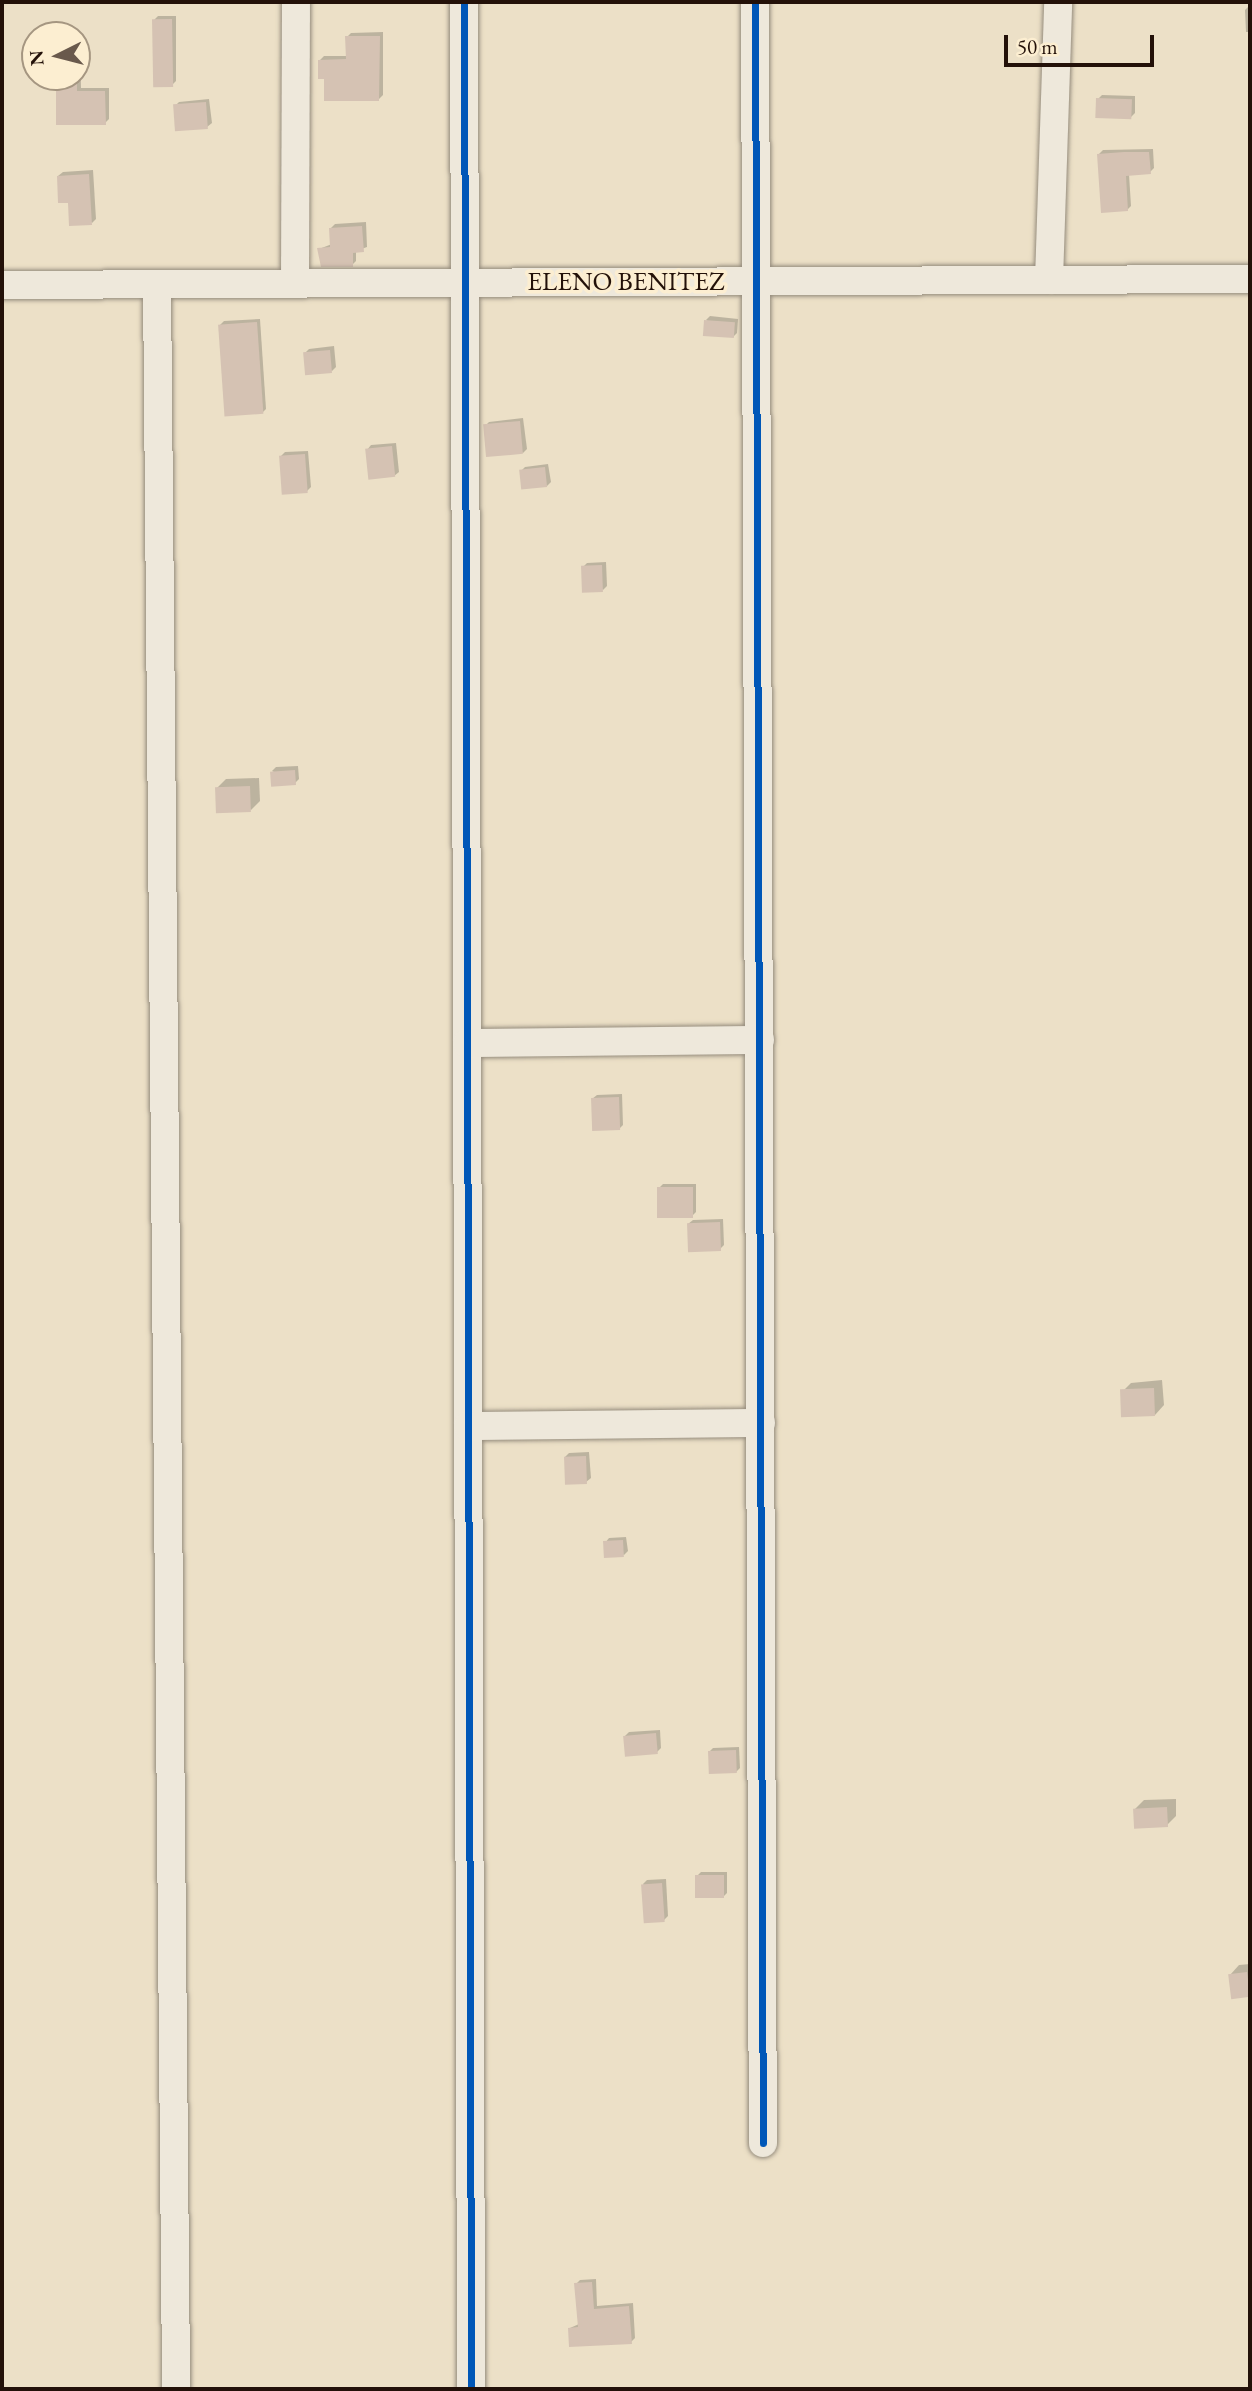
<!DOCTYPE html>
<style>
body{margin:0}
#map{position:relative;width:1252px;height:2391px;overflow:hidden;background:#ece0c7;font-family:"EB Garamond",serif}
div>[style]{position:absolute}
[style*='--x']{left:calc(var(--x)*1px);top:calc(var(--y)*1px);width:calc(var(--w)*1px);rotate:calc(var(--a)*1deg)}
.shadow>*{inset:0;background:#0003}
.building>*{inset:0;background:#d5c2b3;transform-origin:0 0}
.roads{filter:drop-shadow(0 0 2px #958c7d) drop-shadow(0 0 2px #958c7d)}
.minor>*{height:28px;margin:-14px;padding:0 14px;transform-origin:14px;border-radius:14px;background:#eee8db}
.cycleway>*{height:7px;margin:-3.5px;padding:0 3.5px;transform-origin:3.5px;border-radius:3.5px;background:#0057b8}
span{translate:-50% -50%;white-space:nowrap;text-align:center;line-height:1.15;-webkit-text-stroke:7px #fceed1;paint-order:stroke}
.street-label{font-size:26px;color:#231109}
.frame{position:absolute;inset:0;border:4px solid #231109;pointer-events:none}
.north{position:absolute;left:21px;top:21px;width:70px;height:70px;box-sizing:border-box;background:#fceed1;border:2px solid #a59681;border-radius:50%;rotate:264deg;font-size:19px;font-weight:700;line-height:28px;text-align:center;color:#231109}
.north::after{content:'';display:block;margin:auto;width:24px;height:32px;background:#69594c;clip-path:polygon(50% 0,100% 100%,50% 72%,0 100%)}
.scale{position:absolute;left:1004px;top:35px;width:150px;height:32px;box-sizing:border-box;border:4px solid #231109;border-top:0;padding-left:9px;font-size:21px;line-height:24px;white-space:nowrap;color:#231109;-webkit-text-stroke:5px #fceed1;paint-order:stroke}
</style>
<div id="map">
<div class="shadow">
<i style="clip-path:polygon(1249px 6px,1250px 32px,1246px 32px,1245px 10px)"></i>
<i style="clip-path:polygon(158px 16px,176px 16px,176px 81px,172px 85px,154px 20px)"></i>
<i style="clip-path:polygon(383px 32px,383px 95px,379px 99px,326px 77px,319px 61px,324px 56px,347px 56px,347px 37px,351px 33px)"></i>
<i style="clip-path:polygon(54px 33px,80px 33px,81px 88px,109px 88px,109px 119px,105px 123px,57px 77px,77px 77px,77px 35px,52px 35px)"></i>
<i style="clip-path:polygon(1102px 95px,1135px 96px,1135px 113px,1131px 117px,1098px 99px)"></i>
<i style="clip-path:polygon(209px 99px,212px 123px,207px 127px,175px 106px,179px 102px)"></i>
<i style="clip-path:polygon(1153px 149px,1154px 168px,1150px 172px,1129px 174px,1131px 206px,1127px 210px,1099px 154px,1103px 150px)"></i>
<i style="clip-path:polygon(93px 170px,96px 219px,92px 223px,69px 201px,58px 176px,63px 172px)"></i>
<i style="clip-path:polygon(366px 222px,367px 247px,356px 251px,356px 261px,352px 265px,322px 265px,319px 249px,332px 244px,331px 228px,335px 224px)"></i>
<i style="clip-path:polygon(710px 316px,738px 319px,737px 333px,733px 337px,706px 320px)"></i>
<i style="clip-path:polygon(260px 319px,266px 409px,262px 413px,220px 325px,224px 321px)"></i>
<i style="clip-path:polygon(334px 346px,336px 367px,332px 371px,305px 353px,309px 349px)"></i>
<i style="clip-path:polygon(523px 418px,527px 449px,523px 453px,485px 426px,489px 422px)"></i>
<i style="clip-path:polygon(396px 443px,399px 472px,394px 476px,367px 450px,371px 445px)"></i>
<i style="clip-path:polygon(308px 451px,311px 487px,307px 491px,281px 456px,285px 452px)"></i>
<i style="clip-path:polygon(548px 464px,551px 482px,547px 486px,521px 471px,525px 467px)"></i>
<i style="clip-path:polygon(606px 562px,607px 586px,603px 590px,583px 567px,587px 563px)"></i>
<i style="clip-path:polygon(298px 766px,299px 779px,295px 783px,272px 771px,276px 767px)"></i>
<i style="clip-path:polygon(259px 778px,260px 801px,251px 810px,217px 788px,226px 779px)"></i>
<i style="clip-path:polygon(622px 1094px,623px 1125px,619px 1129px,592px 1099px,597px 1095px)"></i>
<i style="clip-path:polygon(663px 1184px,696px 1184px,696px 1212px,692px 1216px,659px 1188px)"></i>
<i style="clip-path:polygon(723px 1219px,724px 1245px,720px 1249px,688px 1224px,693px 1220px)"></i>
<i style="clip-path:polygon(1162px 1380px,1164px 1405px,1155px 1415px,1122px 1392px,1131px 1383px)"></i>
<i style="clip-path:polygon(589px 1452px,591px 1478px,586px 1482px,565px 1457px,569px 1453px)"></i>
<i style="clip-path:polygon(626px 1537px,628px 1551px,624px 1555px,605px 1543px,609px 1538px)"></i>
<i style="clip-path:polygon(660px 1730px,661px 1748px,657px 1752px,625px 1736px,629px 1732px)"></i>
<i style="clip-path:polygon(739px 1747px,740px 1768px,736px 1772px,709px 1752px,713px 1748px)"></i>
<i style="clip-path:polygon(1176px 1799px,1176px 1816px,1167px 1825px,1135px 1809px,1144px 1800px)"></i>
<i style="clip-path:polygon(701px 1872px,727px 1872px,727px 1893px,723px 1897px,697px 1876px)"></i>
<i style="clip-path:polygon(666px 1879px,668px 1916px,664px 1920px,643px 1884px,647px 1880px)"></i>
<i style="clip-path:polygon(1250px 1964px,1250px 1994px,1249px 1995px,1230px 1975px,1239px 1965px)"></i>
<i style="clip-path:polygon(596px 2279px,597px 2306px,633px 2303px,635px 2338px,631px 2342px,570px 2328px,579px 2324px,576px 2284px,580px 2280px)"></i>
</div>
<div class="building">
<i style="left:172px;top:19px;width:68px;height:20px;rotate:89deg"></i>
<i style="clip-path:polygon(345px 36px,380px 36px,379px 101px,324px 101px,324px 79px,318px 79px,318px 60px,346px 59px)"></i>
<i style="clip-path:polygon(56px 77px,77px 77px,77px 91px,105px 91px,106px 125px,56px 125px)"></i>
<i style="left:1096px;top:98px;width:36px;height:20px;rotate:2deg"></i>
<i style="left:206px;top:102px;width:27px;height:33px;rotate:86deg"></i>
<i style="clip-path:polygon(1124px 152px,1149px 152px,1151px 174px,1126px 176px,1128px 211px,1101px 213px,1097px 154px)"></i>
<i style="clip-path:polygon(89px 174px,92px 225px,69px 226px,68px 203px,58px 203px,57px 176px)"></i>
<i style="clip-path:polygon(362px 226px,364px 252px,353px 253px,353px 267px,321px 267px,317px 248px,330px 247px,329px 228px)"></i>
<i style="left:704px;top:320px;width:31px;height:16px;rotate:4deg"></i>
<i style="left:257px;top:322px;width:92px;height:39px;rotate:86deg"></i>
<i style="left:330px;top:350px;width:23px;height:27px;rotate:85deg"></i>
<i style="left:520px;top:421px;width:33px;height:37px;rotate:85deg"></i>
<i style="left:392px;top:446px;width:31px;height:27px;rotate:84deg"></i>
<i style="left:305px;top:454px;width:39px;height:26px;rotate:86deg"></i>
<i style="left:545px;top:467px;width:20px;height:26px;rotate:84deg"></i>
<i style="left:602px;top:565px;width:27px;height:21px;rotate:88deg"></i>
<i style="left:295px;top:770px;width:15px;height:25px;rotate:86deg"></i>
<i style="left:250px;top:786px;width:26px;height:35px;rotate:88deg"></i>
<i style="left:619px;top:1097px;width:33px;height:28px;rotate:88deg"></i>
<i style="left:657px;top:1187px;width:36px;height:31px"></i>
<i style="left:720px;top:1222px;width:29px;height:33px;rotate:88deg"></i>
<i style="left:1154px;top:1388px;width:28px;height:34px;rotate:88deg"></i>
<i style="left:586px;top:1456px;width:28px;height:22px;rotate:88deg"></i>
<i style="left:623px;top:1540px;width:17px;height:20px;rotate:87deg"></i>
<i style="left:656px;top:1733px;width:21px;height:33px;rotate:85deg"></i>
<i style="left:736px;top:1750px;width:23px;height:28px;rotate:88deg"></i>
<i style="left:1167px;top:1807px;width:20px;height:34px;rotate:87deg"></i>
<i style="left:724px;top:1875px;width:23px;height:29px;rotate:90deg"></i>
<i style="left:662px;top:1883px;width:39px;height:21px;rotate:86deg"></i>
<i style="left:1247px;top:1972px;width:25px;height:19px;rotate:83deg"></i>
<i style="clip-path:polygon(592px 2282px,594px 2309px,629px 2306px,632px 2344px,569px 2347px,568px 2328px,578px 2327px,574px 2283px)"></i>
</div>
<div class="roads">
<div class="minor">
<i style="--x:464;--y:2;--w:2387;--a:89.83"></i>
<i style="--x:755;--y:2;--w:2141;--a:89.79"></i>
<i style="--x:1049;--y:280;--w:278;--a:-88.1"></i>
<i style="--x:295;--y:283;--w:281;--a:-89.8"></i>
<i style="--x:157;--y:284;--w:2105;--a:89.48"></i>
<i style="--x:2;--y:285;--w:1248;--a:-0.28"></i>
<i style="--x:467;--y:1043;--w:293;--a:-0.6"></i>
<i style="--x:468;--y:1426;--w:293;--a:-0.6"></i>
</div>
</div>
<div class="cycleway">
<i style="--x:464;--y:2;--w:2387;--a:89.83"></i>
<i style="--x:755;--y:2;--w:2141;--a:89.79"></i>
</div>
<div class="street-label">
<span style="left:626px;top:282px">ELENO BENITEZ</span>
</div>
<div class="frame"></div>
<div class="north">N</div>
<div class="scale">50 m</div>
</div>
